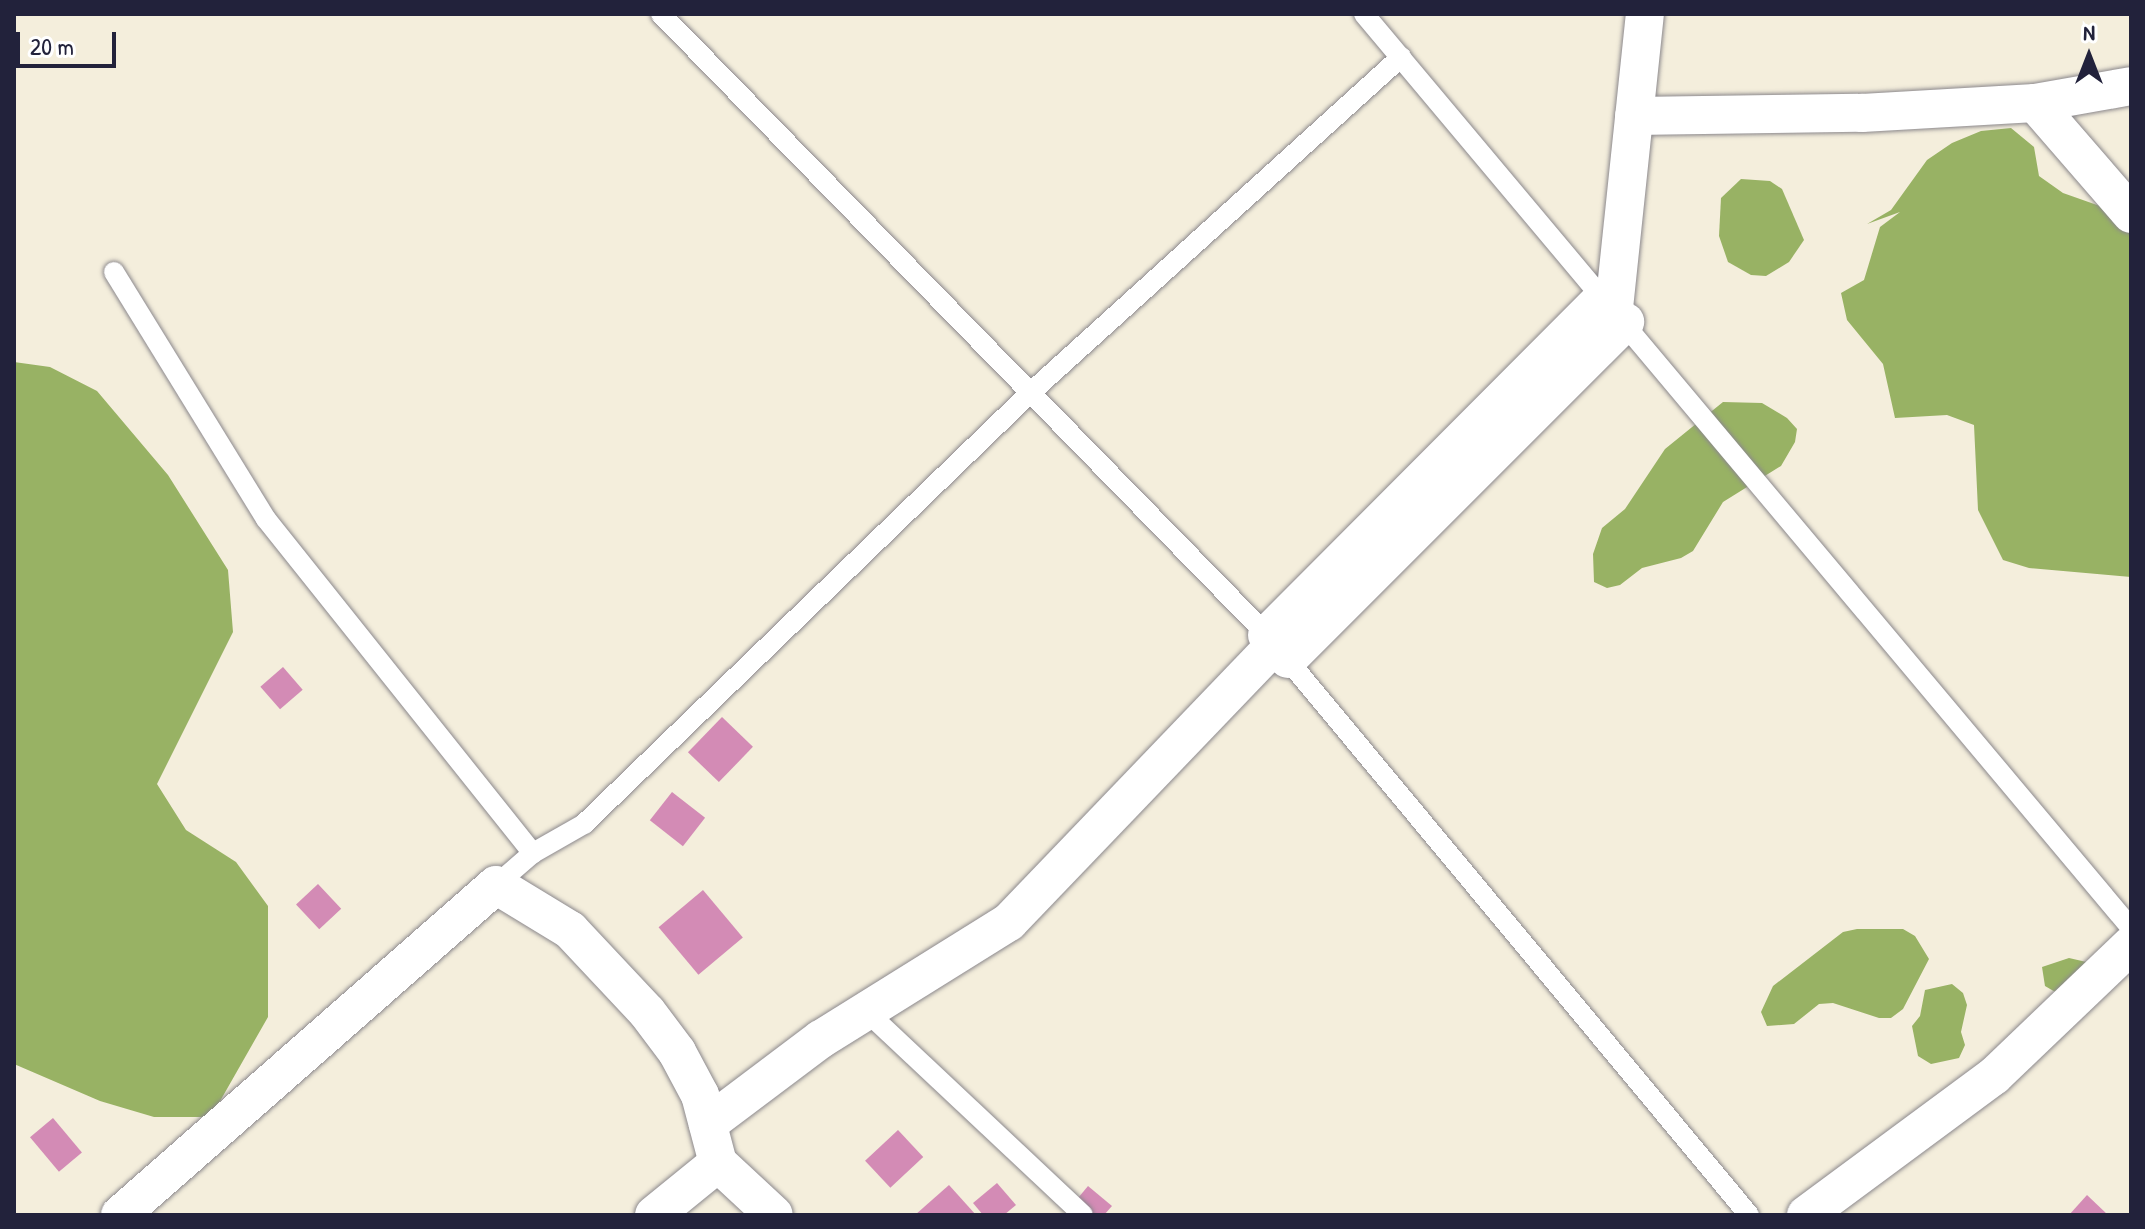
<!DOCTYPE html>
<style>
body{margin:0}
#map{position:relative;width:2145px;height:1229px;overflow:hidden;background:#f4eedc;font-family:"Patrick Hand",sans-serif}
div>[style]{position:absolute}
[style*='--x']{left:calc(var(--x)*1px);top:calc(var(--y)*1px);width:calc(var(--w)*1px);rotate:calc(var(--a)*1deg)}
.forest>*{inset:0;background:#98b264}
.building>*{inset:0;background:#d38bb5;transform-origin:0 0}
.roads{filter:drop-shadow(0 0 2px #8b888c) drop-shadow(0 0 2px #8b888c)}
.lane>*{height:20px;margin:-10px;padding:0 10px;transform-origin:10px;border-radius:10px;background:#fff}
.street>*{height:38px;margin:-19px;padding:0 19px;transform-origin:19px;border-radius:19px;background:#fff}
span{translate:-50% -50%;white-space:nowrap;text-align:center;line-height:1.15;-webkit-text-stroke:6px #fff;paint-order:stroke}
.frame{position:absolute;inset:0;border:16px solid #22223b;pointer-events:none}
.north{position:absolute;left:2049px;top:16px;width:80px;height:80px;-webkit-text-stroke:6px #fff;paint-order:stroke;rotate:0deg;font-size:22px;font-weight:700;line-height:32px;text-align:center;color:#22223b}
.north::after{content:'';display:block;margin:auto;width:28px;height:36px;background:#22223b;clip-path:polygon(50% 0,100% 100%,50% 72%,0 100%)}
.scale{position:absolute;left:16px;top:32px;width:100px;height:36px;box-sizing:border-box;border:4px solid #22223b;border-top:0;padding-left:10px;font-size:24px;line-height:28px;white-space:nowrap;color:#22223b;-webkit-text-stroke:6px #fff;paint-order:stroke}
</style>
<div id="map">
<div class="forest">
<i style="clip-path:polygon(2011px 128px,2034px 147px,2039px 176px,2063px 193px,2131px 217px,2131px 577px,2029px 568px,2003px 560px,1978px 510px,1974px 425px,1947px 415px,1895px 418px,1883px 364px,1847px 320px,1841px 293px,1864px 280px,1880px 227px,1900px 212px,1867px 224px,1891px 210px,1927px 160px,1952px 143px,1981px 131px)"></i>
<i style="clip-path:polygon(1741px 179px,1770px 181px,1782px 189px,1804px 240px,1789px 262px,1766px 276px,1751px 275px,1728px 262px,1719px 236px,1721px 198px)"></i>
<i style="clip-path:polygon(14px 362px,50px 367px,97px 391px,168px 475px,228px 570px,233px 632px,157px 784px,186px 830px,236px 862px,268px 906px,268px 1017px,211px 1117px,154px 1117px,100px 1101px,14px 1064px)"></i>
<i style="clip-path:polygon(1723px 402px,1762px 403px,1787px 418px,1797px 429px,1795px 442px,1781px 466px,1723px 502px,1693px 551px,1681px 558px,1642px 568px,1620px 585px,1607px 588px,1594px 582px,1593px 554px,1602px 528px,1625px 509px,1665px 449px)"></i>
<i style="clip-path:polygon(1857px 929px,1903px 929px,1915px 936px,1929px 959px,1903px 1009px,1891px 1018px,1879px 1018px,1833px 1003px,1819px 1004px,1794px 1024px,1767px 1026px,1761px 1012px,1773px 986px,1843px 932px)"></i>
<i style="clip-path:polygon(2069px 958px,2095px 964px,2057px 993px,2045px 986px,2042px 967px)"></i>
<i style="clip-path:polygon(1952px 984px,1963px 993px,1967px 1005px,1961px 1032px,1965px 1045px,1959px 1058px,1931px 1064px,1918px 1056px,1912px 1026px,1920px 1016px,1925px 990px)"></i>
</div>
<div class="building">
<i style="left:283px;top:667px;width:30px;height:30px;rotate:49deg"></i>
<i style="left:722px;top:717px;width:43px;height:49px;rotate:44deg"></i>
<i style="left:672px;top:792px;width:42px;height:36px;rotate:38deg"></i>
<i style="left:318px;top:884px;width:34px;height:30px;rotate:47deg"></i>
<i style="left:703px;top:890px;width:62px;height:58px;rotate:50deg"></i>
<i style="left:53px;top:1118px;width:45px;height:30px;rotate:50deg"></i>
<i style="left:898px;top:1130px;width:37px;height:45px;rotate:47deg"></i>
<i style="clip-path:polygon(997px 1183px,1016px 1205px,1004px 1215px,983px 1215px,973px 1203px)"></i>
<i style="clip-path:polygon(949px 1185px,976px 1215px,915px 1215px)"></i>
<i style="clip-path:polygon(1088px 1186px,1112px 1206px,1104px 1215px,1064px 1215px)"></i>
<i style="clip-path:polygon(2087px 1195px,2108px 1215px,2069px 1215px)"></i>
</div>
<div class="roads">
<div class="lane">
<i style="--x:661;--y:14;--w:868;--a:45.7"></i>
<i style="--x:1267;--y:635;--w:754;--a:50.27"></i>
<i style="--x:1364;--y:14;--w:1193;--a:50"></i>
<i style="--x:114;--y:272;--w:290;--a:58.4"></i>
<i style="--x:266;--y:519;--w:428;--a:51.4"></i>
<i style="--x:496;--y:885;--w:49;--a:-40.9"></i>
<i style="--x:533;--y:853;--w:59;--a:-29.6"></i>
<i style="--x:584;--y:824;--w:619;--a:-44.02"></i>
<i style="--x:1029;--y:394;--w:502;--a:-42.17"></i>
<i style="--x:867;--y:1012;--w:296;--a:43.2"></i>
</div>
<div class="street">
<i style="--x:2035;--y:103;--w:147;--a:49.1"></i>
<i style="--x:1634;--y:116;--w:228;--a:-0.8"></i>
<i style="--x:1862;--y:113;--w:173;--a:-3.3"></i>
<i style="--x:2035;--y:103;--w:97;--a:-10"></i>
<i style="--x:1614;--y:308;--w:296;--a:-84"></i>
<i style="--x:1267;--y:635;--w:477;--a:-45.1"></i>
<i style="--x:1288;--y:659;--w:477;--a:-45"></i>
<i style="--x:708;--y:1124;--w:141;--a:-37"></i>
<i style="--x:821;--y:1039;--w:221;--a:-31.9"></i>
<i style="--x:1009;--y:922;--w:384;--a:-46.2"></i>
<i style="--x:120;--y:1215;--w:500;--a:-41.27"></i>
<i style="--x:496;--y:885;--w:87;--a:31.3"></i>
<i style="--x:570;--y:930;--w:112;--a:46.8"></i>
<i style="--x:647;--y:1012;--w:50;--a:53.1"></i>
<i style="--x:677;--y:1052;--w:49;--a:61.9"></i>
<i style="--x:700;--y:1095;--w:70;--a:75.2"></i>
<i style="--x:718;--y:1163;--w:76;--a:42.9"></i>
<i style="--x:654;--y:1215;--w:82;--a:-39.1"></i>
<i style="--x:1806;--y:1215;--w:234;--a:-36.5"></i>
<i style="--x:1994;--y:1076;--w:190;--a:-43.7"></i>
</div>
</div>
<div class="frame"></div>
<div class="north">N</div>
<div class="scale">20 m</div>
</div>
